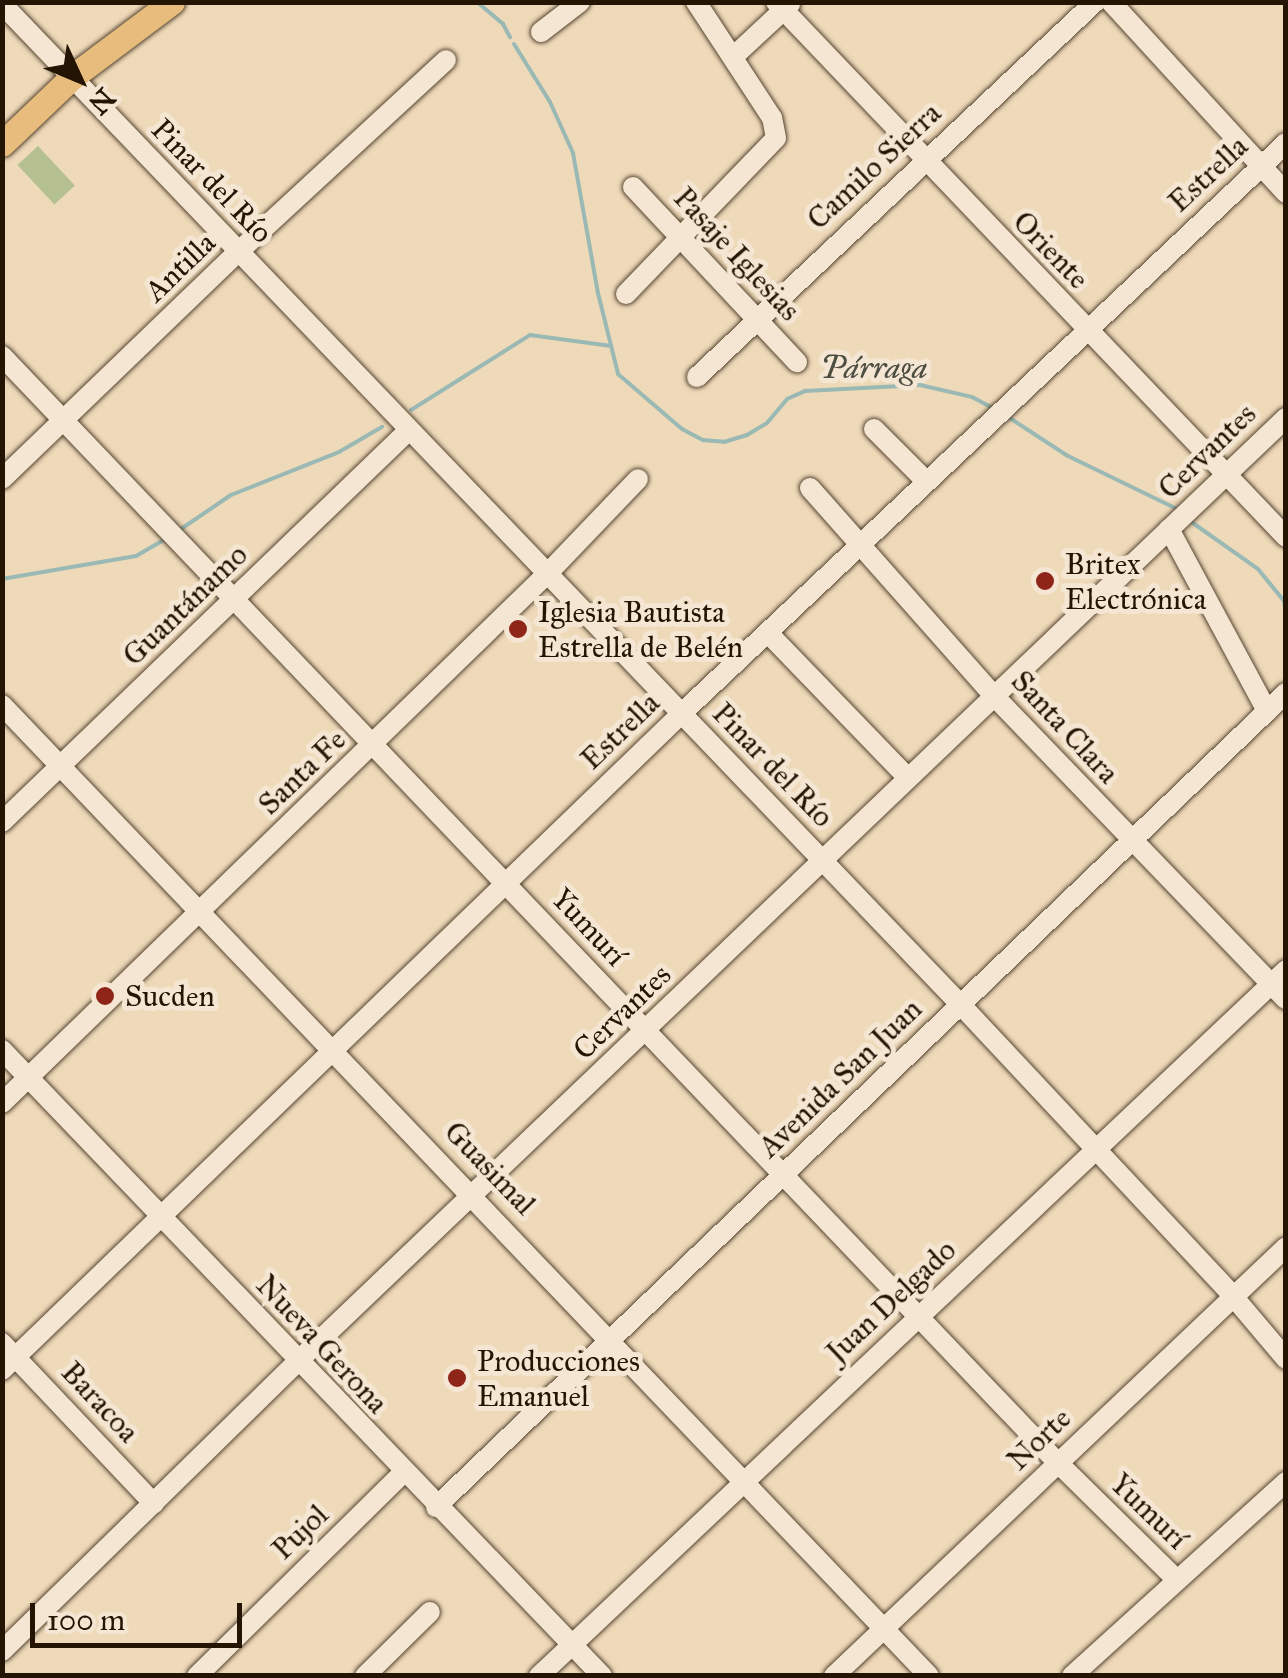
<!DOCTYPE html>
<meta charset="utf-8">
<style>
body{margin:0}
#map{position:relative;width:1288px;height:1678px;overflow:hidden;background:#eed9b9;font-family:"IM FELL Great Primer",serif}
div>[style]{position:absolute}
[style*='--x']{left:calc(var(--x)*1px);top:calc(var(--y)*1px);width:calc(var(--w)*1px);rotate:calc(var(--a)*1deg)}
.green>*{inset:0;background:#b5c091;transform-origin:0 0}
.stream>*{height:4px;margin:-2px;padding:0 2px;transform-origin:2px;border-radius:2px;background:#9ab9b4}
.roads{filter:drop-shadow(0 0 2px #564531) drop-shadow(0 0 2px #564531)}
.minor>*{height:20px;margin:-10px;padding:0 10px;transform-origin:10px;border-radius:10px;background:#f4e6d2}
.major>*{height:25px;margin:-12.5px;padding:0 12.5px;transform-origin:12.5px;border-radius:12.5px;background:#e7bc7c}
.dots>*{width:28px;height:28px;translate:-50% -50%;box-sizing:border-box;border:5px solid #f4e6d2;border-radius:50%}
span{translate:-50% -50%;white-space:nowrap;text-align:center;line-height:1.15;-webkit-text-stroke:10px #f4e6d2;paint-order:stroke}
.street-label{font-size:30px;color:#241404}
.poi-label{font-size:30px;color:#241404}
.left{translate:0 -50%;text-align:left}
.water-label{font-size:32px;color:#4d4e42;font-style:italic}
.frame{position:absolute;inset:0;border:5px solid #241404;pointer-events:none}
.north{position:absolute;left:30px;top:30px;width:100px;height:100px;-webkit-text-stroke:8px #f4e6d2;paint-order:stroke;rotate:134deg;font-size:28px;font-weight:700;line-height:40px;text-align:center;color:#241404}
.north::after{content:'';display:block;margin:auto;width:35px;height:45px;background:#241404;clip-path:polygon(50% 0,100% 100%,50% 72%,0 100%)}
.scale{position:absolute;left:30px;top:1603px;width:212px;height:45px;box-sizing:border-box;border:5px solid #241404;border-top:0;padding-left:12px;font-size:30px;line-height:35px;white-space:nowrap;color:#241404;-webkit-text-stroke:8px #f4e6d2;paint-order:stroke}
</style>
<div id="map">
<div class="green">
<i style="left:38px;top:146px;width:54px;height:28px;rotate:47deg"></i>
</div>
<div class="stream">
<i style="--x:477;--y:2;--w:34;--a:40"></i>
<i style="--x:503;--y:24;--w:15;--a:62"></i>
<i style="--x:514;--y:44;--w:68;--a:58.2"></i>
<i style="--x:550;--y:102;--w:56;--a:65.7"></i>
<i style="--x:573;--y:153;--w:142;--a:79.9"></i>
<i style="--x:598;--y:293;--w:83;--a:76.1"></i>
<i style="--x:618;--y:374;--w:84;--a:40.7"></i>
<i style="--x:682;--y:429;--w:24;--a:28"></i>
<i style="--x:703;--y:440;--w:21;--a:5"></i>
<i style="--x:724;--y:442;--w:24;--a:-17"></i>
<i style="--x:747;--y:435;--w:23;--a:-31"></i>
<i style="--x:767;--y:423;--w:31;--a:-50"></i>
<i style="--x:787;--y:399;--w:20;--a:-24"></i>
<i style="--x:805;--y:391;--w:115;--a:-3"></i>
<i style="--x:920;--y:385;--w:53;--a:13"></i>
<i style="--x:972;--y:397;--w:24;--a:28"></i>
<i style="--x:411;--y:410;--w:141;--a:-32.2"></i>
<i style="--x:530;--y:335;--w:82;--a:7.7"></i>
<i style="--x:1005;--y:415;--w:75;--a:33.1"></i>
<i style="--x:1068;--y:456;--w:119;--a:25.9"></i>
<i style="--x:1190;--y:521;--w:83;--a:35.2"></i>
<i style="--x:1258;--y:569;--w:41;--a:50.9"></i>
<i style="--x:1284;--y:601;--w:13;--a:81"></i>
<i style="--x:178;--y:531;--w:64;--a:-34.2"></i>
<i style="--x:231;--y:495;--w:116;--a:-21.7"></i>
<i style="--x:339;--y:452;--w:50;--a:-30.2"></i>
<i style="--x:2;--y:579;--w:136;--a:-9.7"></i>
<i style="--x:136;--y:556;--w:34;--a:-30"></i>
</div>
<div class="roads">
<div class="minor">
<i style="--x:776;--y:2;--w:739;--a:46.37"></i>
<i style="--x:1111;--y:2;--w:259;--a:47.5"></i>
<i style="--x:2;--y:4;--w:1385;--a:46.23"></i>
<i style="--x:960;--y:1004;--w:398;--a:46.9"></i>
<i style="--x:1232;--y:1295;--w:84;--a:49.8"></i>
<i style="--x:541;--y:32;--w:49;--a:-37.6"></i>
<i style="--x:733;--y:57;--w:78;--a:-42.9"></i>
<i style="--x:633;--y:187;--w:240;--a:46.9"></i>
<i style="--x:626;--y:294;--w:216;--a:-46.1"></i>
<i style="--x:776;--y:138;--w:20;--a:-101"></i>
<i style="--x:772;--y:118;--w:139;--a:-123.2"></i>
<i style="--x:2;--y:356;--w:1530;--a:46.35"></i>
<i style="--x:1058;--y:1463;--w:167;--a:44.5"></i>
<i style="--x:697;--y:377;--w:547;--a:-43.3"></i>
<i style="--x:874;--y:429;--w:74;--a:45"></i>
<i style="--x:2;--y:479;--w:327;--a:-43.9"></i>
<i style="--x:238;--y:252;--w:283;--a:-42.7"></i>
<i style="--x:810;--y:488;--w:278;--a:48.5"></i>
<i style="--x:994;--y:696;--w:421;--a:46.1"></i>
<i style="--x:1169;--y:529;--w:207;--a:61.7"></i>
<i style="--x:768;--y:633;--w:200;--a:46"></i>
<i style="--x:2;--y:705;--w:1342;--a:46.33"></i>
<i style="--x:2;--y:822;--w:564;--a:-43.92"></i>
<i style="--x:2;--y:1050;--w:867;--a:46.21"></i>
<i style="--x:2;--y:1103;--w:761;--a:-44.15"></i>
<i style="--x:548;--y:573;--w:130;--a:-46.2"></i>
<i style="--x:2;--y:1343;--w:221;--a:46.6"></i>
<i style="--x:2;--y:1370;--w:944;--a:-44.01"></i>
<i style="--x:681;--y:714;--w:832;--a:-43.34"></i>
<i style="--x:436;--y:1507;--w:1177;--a:-43.76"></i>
<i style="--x:2;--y:1651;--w:414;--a:-44.4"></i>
<i style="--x:298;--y:1361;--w:1366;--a:-43.67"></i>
<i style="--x:197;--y:1676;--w:289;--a:-44.6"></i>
<i style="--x:365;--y:1676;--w:91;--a:-44.6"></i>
<i style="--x:539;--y:1676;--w:1028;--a:-43.38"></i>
<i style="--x:834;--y:1676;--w:623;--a:-43.5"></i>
<i style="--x:1072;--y:1676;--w:289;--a:-42.2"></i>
</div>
<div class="major">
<i style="--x:2;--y:144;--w:97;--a:-43.7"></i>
<i style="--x:72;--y:77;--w:125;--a:-36.9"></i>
</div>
</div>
<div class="dots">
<i style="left:1045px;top:581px;background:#8f2418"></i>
<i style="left:518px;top:629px;background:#8f2418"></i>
<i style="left:105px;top:996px;background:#8f2418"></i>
<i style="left:457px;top:1378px;background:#8f2418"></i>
</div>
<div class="street-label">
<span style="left:874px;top:166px;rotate:-43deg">Camilo Sierra</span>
<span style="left:1208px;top:174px;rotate:-43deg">Estrella</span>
<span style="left:212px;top:181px;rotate:46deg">Pinar del Río</span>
<span style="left:1051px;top:250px;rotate:46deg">Oriente</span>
<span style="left:737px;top:254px;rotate:47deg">Pasaje Iglesias</span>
<span style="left:180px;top:267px;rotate:-44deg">Antilla</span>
<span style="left:1207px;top:451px;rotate:-44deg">Cervantes</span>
<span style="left:185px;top:605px;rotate:-44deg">Guantánamo</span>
<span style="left:1065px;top:727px;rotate:47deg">Santa Clara</span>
<span style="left:620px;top:731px;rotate:-44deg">Estrella</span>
<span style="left:773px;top:765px;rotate:46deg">Pinar del Río</span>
<span style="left:302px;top:772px;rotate:-44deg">Santa Fe</span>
<span style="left:589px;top:927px;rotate:47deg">Yumurí</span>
<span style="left:622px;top:1012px;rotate:-44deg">Cervantes</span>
<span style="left:840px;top:1078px;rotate:-44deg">Avenida San Juan</span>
<span style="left:490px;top:1168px;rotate:46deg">Guasimal</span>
<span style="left:891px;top:1301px;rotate:-43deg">Juan Delgado</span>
<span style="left:322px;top:1344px;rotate:47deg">Nueva Gerona</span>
<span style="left:100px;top:1402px;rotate:47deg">Baracoa</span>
<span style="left:1039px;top:1439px;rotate:-44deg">Norte</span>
<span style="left:1149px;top:1511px;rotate:44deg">Yumurí</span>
<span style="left:300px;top:1532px;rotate:-44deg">Pujol</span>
</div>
<div class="poi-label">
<span class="left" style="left:1065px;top:581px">Britex<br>Electrónica</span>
<span class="left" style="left:538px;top:629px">Iglesia Bautista<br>Estrella de Belén</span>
<span class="left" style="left:125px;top:996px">Sucden</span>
<span class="left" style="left:477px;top:1378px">Producciones<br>Emanuel</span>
</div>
<div class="water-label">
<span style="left:874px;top:368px">Párraga</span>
</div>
<div class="frame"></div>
<div class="north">N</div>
<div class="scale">100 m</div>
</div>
